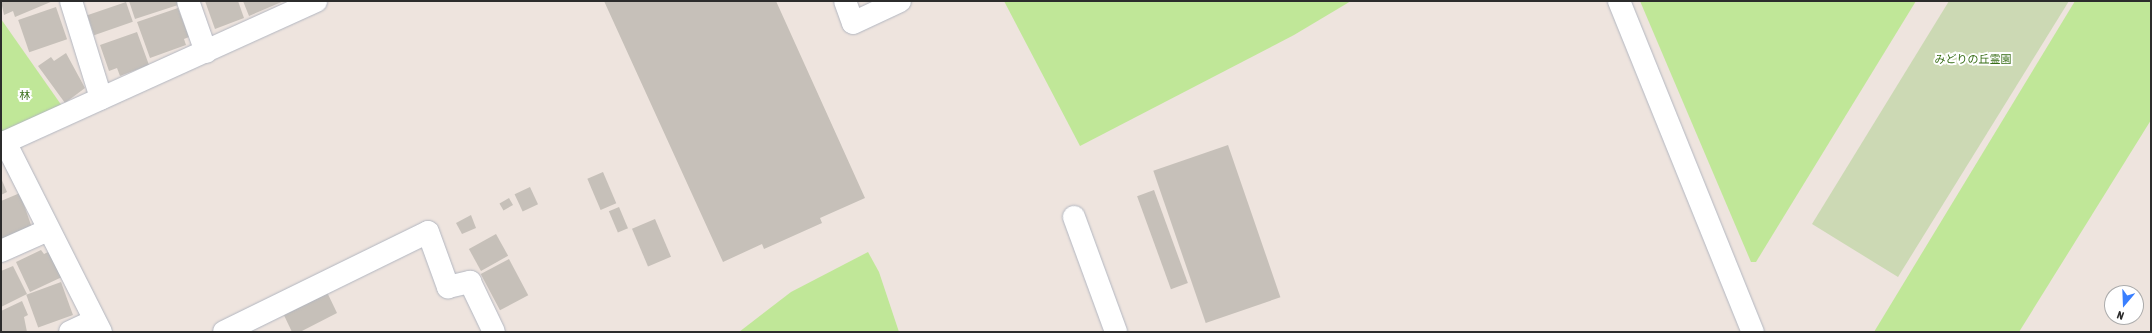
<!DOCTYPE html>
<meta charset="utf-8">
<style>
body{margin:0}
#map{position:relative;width:2152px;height:333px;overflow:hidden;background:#eee4de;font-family:"Asap Condensed","Noto Sans JP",sans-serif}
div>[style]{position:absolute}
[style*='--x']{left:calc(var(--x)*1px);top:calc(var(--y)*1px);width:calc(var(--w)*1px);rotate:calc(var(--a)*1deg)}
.green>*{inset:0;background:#c0e798}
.cemetery>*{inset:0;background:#ccd9b4}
.building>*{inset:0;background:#c6c0b9;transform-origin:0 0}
.roads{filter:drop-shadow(0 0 1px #b2b6c0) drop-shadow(0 0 1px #b2b6c0)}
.minor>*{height:22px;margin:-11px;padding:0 11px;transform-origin:11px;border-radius:11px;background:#fff}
span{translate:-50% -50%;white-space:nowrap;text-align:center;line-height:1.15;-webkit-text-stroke:4px #fff;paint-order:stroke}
.park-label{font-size:11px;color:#386e17}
.frame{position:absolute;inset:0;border:2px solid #2c2c2c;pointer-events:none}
.north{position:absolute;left:2104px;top:285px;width:40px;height:40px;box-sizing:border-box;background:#fff;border:1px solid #ababab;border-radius:50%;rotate:199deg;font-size:11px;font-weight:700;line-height:16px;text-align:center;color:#2c2c2c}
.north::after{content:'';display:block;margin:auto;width:14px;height:18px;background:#3a7fff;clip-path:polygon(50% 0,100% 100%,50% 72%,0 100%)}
</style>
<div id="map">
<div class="green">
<i style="clip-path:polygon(1004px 1px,1351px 1px,1294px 35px,1080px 146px)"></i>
<i style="clip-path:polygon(1640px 1px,1916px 1px,1756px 262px,1751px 262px)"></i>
<i style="clip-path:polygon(2075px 1px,2151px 1px,2151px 120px,2019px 332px,1874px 332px)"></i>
<i style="clip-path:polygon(1px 19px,62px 106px,1px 134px)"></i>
<i style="clip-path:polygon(868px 252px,879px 272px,899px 332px,739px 332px,791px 292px)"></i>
</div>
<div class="cemetery">
<i style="clip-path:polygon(1949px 1px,2069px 1px,1898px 277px,1812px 224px)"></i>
</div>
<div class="building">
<i style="clip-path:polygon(1px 1px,53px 1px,15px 17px,13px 11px,4px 15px)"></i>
<i style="clip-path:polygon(129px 1px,177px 1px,178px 5px,135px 19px)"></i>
<i style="clip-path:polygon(205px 1px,238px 1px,244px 18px,215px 29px)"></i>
<i style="clip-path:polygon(243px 1px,284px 1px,249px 16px)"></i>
<i style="clip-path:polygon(604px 1px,776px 1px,865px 198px,820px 218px,822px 223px,764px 249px,762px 244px,723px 262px)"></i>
<i style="left:126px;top:2px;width:21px;height:41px;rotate:71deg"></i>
<i style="left:56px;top:7px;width:34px;height:40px;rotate:71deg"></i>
<i style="clip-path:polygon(178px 8px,189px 37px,184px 39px,186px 45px,150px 58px,137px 22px)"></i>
<i style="clip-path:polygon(137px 32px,149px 65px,120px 76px,117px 68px,109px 71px,100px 45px)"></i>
<i style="clip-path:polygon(66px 53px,85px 88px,65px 103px,38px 66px,51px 57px,54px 61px)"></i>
<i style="left:1228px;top:145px;width:161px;height:79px;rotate:71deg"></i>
<i style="left:603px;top:172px;width:34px;height:17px;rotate:67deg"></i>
<i style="clip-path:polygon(1px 178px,7px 192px,1px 195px)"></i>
<i style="left:530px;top:187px;width:19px;height:17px;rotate:65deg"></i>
<i style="left:1154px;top:190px;width:99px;height:18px;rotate:70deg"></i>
<i style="clip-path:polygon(20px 193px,32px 228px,1px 241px,1px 201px)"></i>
<i style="left:509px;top:198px;width:8px;height:11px;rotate:60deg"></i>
<i style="left:619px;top:207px;width:23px;height:11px;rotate:67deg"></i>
<i style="clip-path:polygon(471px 215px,476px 228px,462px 234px,456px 223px)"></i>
<i style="left:655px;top:219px;width:41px;height:25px;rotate:67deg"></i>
<i style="left:496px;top:234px;width:25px;height:31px;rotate:61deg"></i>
<i style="clip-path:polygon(41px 250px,44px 254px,50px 251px,62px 277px,30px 292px,16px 262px)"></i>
<i style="left:509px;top:259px;width:41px;height:32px;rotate:62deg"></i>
<i style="clip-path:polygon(13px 266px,27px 294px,1px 307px,1px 271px)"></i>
<i style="left:61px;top:282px;width:35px;height:37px;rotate:70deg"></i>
<i style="clip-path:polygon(325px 288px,337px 313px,300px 332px,292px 332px,281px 309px)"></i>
<i style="clip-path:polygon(22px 301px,28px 315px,24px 317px,27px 332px,1px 332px,1px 311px)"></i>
</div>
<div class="roads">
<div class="minor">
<i style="--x:71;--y:1;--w:102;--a:72.8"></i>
<i style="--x:188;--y:1;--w:54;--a:70.6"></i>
<i style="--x:845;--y:1;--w:23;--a:70"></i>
<i style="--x:853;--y:23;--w:52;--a:-25.1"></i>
<i style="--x:1619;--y:1;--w:357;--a:68"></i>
<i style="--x:5;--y:142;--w:213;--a:63.2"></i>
<i style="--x:1;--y:144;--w:346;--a:-24.4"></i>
<i style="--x:1074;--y:217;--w:122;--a:69.9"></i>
<i style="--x:1;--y:251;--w:51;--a:-24.1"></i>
<i style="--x:70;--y:332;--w:26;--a:-25"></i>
<i style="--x:224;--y:332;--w:227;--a:-26.1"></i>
<i style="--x:428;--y:232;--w:59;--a:70"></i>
<i style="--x:448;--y:287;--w:23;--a:-13"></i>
<i style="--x:470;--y:282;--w:55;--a:64.4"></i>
</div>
</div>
<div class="park-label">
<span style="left:1973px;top:59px">みどりの丘霊園</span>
<span style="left:25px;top:95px">林</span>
</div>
<div class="frame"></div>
<div class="north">N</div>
</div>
